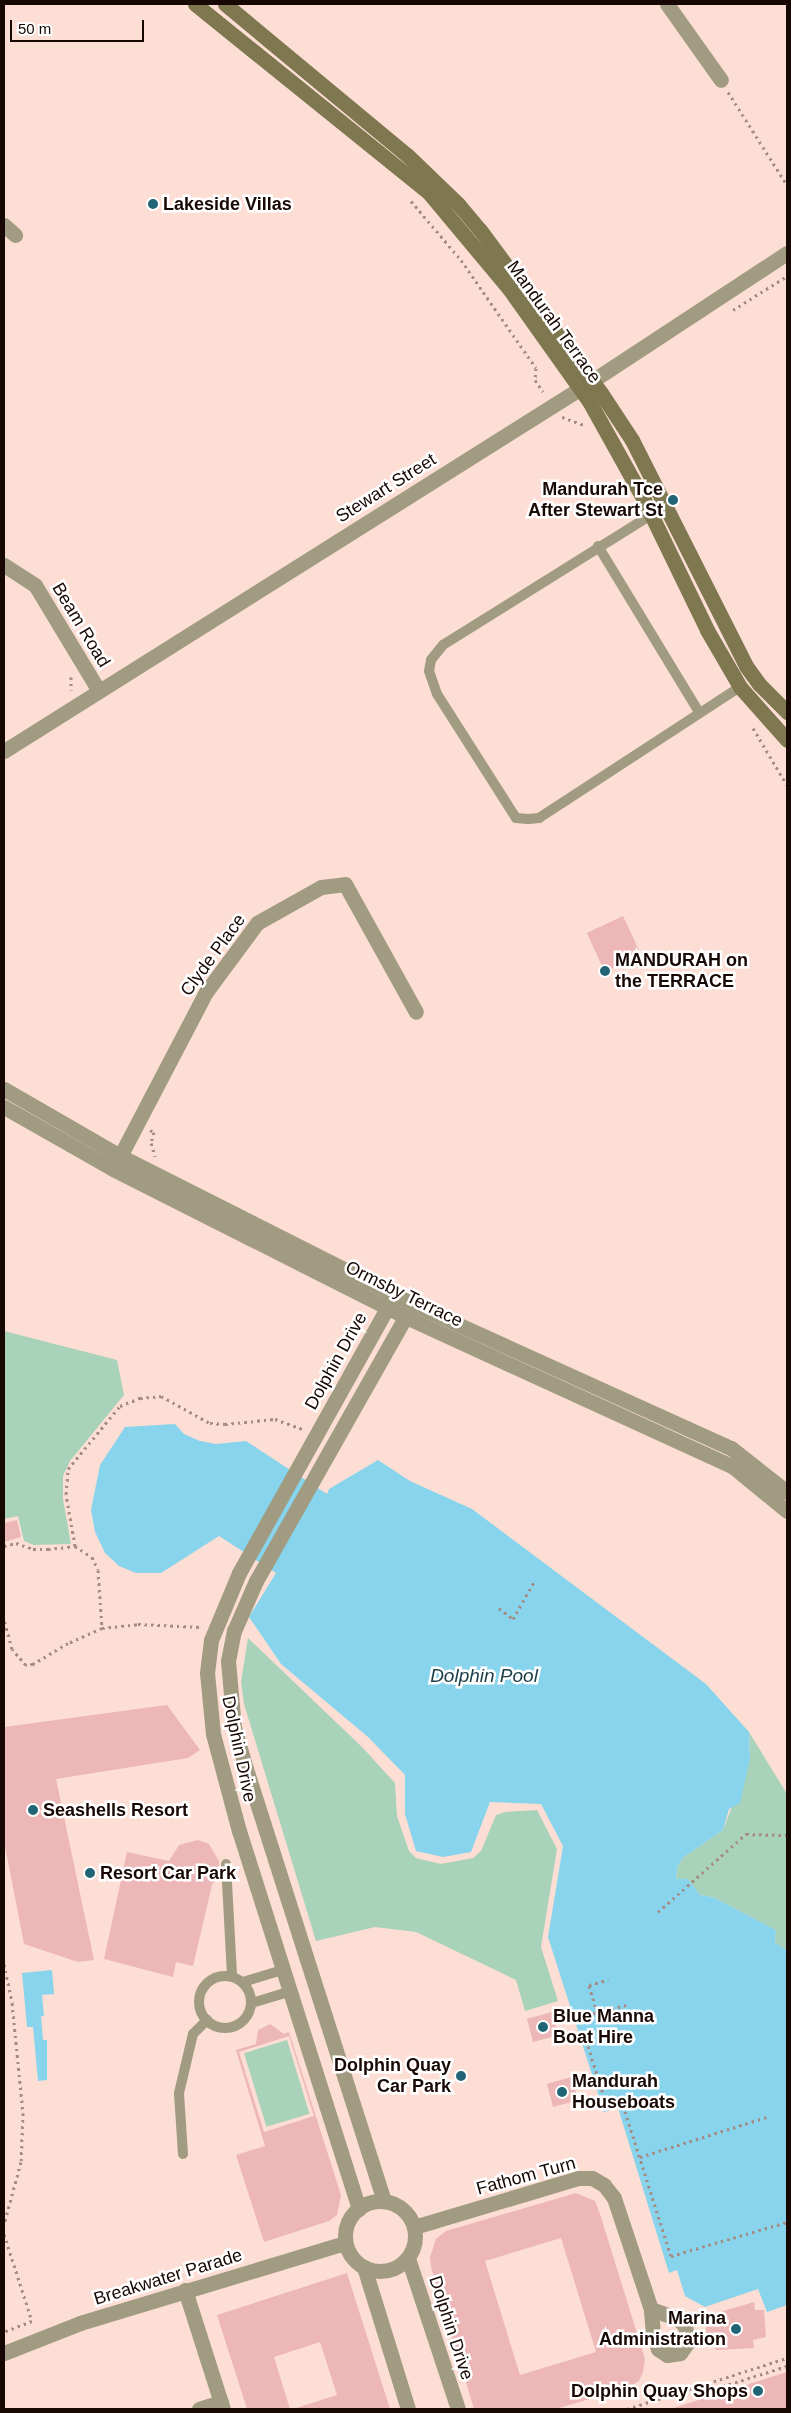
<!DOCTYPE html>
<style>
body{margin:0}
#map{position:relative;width:791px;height:2413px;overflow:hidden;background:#fdded4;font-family:Arial,sans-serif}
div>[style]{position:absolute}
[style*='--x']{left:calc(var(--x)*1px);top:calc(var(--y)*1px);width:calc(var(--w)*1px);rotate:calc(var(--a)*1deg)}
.green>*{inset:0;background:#a8d2b9;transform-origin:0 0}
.water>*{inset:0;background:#87d4ec}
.building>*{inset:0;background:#ecb7b6;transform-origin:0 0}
.path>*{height:3px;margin-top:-1.5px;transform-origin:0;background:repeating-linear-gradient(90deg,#a48b84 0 2.5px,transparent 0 6.5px)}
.lane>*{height:10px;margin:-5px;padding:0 5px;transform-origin:5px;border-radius:5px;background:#a09b81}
.lane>.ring{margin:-5px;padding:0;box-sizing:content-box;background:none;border:10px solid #a09b81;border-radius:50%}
.street>*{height:15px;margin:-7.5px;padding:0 7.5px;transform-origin:7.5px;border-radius:7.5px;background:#a09b81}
.street>.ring{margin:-7.5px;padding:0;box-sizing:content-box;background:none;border:15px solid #a09b81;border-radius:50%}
.secondary>*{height:15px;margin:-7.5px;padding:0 7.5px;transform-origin:7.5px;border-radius:7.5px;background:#7e7750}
.dots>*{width:14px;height:14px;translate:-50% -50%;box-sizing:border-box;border:2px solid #fff;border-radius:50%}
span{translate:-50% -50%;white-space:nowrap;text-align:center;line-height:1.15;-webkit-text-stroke:5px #fff;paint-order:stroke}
.poi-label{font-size:18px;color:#180804;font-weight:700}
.left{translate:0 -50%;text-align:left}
.right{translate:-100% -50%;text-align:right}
.street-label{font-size:18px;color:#180804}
.water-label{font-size:19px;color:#1a3e48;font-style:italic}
.frame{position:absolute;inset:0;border:5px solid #180804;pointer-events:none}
.scale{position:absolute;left:10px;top:20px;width:134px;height:22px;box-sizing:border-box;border:2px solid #180804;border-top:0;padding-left:6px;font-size:15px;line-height:18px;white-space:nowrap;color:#180804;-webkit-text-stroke:4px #fff;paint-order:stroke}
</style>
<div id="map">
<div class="green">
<i style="clip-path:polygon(4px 1331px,117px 1360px,124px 1395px,70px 1461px,63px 1476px,63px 1499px,71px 1544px,34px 1545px,24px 1541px,18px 1516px,4px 1519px)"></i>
<i style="clip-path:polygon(248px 1638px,362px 1747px,395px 1783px,397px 1816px,409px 1851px,416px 1858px,441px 1864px,473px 1858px,481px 1851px,496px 1815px,505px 1812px,537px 1810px,557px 1849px,541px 1947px,558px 2001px,525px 2011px,516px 1980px,416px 1932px,375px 1927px,316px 1941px,244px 1704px,241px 1682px)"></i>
<i style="clip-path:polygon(749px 1732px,787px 1794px,787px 1951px,775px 1942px,776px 1930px,713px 1897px,700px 1895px,688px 1879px,676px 1880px,678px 1865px,684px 1857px,723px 1830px,750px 1759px)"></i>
<i style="left:287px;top:2040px;width:77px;height:45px;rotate:73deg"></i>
</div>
<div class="water">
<i style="clip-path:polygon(175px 1424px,184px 1434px,200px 1441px,216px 1444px,246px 1441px,327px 1494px,329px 1489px,378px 1460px,410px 1481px,472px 1509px,706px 1684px,749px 1732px,750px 1759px,740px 1803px,729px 1809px,723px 1830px,684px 1857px,678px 1865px,676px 1879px,688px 1879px,700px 1895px,713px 1897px,776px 1930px,775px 1942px,787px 1951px,787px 2305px,767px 2312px,758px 2289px,705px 2307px,685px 2296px,677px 2270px,669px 2273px,618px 2108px,604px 2112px,548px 1937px,563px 1846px,541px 1804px,490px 1802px,471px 1852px,443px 1857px,416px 1851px,405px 1814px,405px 1775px,368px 1737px,281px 1664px,249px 1617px,276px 1573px,219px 1536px,161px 1573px,136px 1573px,119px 1566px,105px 1553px,95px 1532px,91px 1510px,100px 1465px,125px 1427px)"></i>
<i style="clip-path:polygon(52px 1970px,54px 1994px,42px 1995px,44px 2016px,41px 2016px,43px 2040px,47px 2040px,47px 2080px,38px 2081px,33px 2027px,27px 2027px,22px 1973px)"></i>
</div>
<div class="building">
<i style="left:623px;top:916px;width:43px;height:40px;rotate:65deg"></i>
<i style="clip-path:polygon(17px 1520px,21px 1537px,4px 1542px,4px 1523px)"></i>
<i style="clip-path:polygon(167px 1705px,200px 1750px,188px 1758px,56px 1779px,94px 1960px,78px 1962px,24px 1944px,4px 1841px,4px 1727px)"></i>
<i style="clip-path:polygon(198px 1840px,209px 1844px,219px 1861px,218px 1876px,212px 1885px,193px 1966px,176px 1962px,173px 1977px,104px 1959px,127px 1852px,169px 1861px,179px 1845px)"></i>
<i style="left:552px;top:2012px;width:24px;height:26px;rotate:75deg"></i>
<i style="clip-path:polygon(evenodd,270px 2024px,284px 2034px,289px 2032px,341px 2195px,337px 2215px,329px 2221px,264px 2242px,236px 2155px,265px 2146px,236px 2050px,256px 2044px,258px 2030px,270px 2024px,289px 2036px,314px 2116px,264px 2132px,239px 2052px,289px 2036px)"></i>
<i style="left:572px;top:2077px;width:24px;height:26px;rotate:75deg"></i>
<i style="clip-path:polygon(evenodd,576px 2193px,595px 2201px,600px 2214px,645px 2359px,643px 2372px,639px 2381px,629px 2387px,556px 2409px,474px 2409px,431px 2267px,430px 2257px,436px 2239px,446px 2231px,576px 2193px,561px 2238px,596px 2352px,520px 2375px,485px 2261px,561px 2238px)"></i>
<i style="clip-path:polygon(347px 2273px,390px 2409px,293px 2409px,337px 2395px,320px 2342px,274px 2357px,290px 2409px,247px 2409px,217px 2315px)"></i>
<i style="clip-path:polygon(754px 2302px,755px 2310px,764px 2310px,766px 2337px,753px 2340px,754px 2348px,716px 2350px,706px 2334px,706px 2316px)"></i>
<i style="clip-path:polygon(787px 2372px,787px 2409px,670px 2409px)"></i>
</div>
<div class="path">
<i style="--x:728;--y:92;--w:110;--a:57.6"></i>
<i style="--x:411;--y:201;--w:77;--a:49.7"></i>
<i style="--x:461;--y:260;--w:131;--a:55.2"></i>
<i style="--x:536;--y:368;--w:12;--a:95"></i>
<i style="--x:535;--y:380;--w:14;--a:56"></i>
<i style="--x:733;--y:310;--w:64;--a:-32.2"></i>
<i style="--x:562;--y:417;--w:23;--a:20"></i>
<i style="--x:71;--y:677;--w:13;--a:90"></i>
<i style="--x:753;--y:728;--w:66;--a:59.2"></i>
<i style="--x:150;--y:1130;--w:4;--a:27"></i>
<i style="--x:154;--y:1132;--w:11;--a:105"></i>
<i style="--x:151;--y:1143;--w:14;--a:73"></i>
<i style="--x:4;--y:1546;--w:12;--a:-14"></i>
<i style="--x:16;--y:1543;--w:18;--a:19"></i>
<i style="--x:33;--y:1549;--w:15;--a:0"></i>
<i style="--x:48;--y:1549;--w:27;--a:-6"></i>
<i style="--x:75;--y:1546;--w:20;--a:33"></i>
<i style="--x:92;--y:1557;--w:14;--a:65"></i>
<i style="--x:98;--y:1570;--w:58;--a:86.1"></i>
<i style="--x:102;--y:1628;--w:37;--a:156"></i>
<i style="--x:68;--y:1643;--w:41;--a:149"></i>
<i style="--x:33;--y:1664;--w:7;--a:172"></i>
<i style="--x:26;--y:1665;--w:21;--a:-131"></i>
<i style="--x:12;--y:1649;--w:30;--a:-105"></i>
<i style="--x:75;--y:1546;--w:53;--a:-99.8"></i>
<i style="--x:66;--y:1494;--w:25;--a:-85"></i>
<i style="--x:68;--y:1469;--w:82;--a:-50.5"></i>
<i style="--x:120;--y:1406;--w:22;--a:-22"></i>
<i style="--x:140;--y:1398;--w:21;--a:-5"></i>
<i style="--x:161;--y:1396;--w:56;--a:28.9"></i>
<i style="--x:210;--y:1423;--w:15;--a:4"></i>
<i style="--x:225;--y:1424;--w:50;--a:-5.7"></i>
<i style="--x:275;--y:1419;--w:30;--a:20"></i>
<i style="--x:499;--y:1608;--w:18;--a:38"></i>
<i style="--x:513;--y:1619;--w:43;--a:-60.4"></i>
<i style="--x:102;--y:1628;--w:36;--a:-6"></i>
<i style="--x:138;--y:1624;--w:63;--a:2.7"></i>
<i style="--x:658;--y:1912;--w:118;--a:-41.6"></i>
<i style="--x:746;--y:1834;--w:41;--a:1.4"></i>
<i style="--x:4;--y:1964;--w:40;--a:78"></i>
<i style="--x:12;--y:2003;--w:111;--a:84.3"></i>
<i style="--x:23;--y:2113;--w:49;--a:92.3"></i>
<i style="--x:21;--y:2162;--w:64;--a:105.3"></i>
<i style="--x:597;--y:2013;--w:29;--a:-106"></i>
<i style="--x:589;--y:1985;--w:20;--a:-15"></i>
<i style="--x:580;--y:2017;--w:48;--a:-14.6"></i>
<i style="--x:588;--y:2046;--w:63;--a:72.4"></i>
<i style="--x:623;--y:2105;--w:158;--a:72.4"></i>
<i style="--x:671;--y:2256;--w:121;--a:-16.3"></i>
<i style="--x:640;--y:2157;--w:136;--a:-17.5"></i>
<i style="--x:4;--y:2234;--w:91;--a:72.2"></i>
<i style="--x:32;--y:2321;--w:30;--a:159"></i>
<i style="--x:702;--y:2385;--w:7;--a:74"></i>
<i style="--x:704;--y:2392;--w:87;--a:-17.4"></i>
<i style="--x:627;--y:2409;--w:168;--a:-17.7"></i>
</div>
<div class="lane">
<i style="--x:651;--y:515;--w:245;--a:148"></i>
<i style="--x:443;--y:645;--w:19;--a:129"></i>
<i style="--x:431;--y:660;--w:11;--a:100"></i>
<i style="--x:429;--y:671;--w:24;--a:71"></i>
<i style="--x:437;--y:694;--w:147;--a:57.5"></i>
<i style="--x:516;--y:818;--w:12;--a:5"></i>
<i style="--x:528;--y:819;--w:11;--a:-5"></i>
<i style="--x:539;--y:818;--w:240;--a:-33.1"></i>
<i style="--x:598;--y:546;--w:194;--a:58.7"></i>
<i style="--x:226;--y:1864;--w:112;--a:86.9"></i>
<i class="ring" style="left:199px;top:1976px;width:42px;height:42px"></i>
<i style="--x:243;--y:1982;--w:41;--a:-17.1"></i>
<i style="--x:252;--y:2003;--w:39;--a:-17"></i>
<i style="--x:183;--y:2154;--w:61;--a:-93.8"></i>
<i style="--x:179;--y:2093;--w:61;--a:-76.7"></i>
<i style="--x:193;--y:2034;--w:20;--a:-45"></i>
</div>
<div class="street">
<i style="--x:667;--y:4;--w:93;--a:54.6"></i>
<i style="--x:4;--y:225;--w:15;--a:42"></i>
<i style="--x:4;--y:565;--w:37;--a:33"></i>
<i style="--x:35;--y:585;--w:124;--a:58.9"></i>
<i style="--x:4;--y:751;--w:695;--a:-32.18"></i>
<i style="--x:592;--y:381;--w:233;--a:-33.3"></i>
<i style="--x:4;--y:1089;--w:134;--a:30"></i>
<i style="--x:120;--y:1156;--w:328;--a:26.8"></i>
<i style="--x:413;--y:1304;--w:349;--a:24.4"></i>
<i style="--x:731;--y:1448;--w:71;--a:38.2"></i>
<i style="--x:4;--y:1107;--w:125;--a:29.6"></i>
<i style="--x:113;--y:1169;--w:328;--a:26.8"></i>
<i style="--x:406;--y:1317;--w:358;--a:24.6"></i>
<i style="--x:732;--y:1466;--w:71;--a:39.3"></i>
<i style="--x:116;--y:1164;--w:194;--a:-62.4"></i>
<i style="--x:206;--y:992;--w:86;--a:-53.5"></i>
<i style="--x:257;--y:923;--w:73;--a:-29.4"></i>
<i style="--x:321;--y:887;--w:24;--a:-7"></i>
<i style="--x:345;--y:884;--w:146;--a:61"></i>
<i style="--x:384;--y:2201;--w:461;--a:-107.7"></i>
<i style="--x:244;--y:1762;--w:35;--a:-106"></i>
<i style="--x:234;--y:1728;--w:67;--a:-95.1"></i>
<i style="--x:228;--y:1661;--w:31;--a:-79"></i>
<i style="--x:234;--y:1631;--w:55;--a:-66.3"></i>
<i style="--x:256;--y:1581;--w:318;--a:-60.5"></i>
<i class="ring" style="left:345px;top:2201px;width:55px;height:55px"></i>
<i style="--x:359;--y:2209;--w:397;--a:-107.6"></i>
<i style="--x:239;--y:1831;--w:100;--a:-105"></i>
<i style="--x:213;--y:1734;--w:61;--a:-95.6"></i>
<i style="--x:207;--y:1673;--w:33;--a:-83"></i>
<i style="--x:211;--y:1640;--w:73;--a:-67.3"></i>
<i style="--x:239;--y:1573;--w:320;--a:-60.8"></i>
<i style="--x:414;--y:2227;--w:171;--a:-16.6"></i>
<i style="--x:578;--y:2178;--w:14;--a:0"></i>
<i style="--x:592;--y:2178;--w:14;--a:30"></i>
<i style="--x:604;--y:2185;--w:16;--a:52"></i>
<i style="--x:614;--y:2198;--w:117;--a:71.6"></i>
<i style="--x:651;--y:2309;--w:29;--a:20"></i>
<i style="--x:678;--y:2319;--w:10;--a:45"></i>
<i style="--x:685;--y:2326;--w:16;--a:79"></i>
<i style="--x:688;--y:2342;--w:14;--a:126"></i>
<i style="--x:680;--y:2353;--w:13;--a:171"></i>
<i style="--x:667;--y:2355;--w:11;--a:-146"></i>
<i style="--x:658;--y:2349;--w:16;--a:-108"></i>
<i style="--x:653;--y:2334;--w:25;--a:-95"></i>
<i style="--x:408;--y:2258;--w:159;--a:71.7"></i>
<i style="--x:364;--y:2267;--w:149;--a:72.8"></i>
<i style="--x:185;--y:2290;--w:125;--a:72.3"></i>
<i style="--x:4;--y:2353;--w:82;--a:-21.5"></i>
<i style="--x:80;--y:2323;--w:277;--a:-16.8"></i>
<i style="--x:199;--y:2409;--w:23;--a:-18"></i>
</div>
<div class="secondary">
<i style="--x:195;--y:4;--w:301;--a:38.9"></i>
<i style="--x:429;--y:193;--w:126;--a:50.1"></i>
<i style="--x:510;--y:290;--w:136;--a:54.6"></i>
<i style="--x:589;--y:401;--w:113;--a:60.9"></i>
<i style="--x:644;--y:500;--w:144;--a:64.1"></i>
<i style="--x:707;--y:630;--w:66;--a:59.9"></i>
<i style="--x:740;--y:687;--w:71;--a:48.4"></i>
<i style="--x:225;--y:4;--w:236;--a:39.7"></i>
<i style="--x:407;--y:155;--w:71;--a:43.9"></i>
<i style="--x:458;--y:204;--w:34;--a:50"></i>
<i style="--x:480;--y:230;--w:203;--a:53.4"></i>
<i style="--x:601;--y:393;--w:56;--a:56.6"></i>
<i style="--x:632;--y:440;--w:253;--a:63.2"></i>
<i style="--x:746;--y:666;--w:22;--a:54"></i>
<i style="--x:759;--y:684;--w:40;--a:45"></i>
</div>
<div class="dots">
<i style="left:153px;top:204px;background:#206476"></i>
<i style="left:673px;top:500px;background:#206476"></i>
<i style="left:605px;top:971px;background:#206476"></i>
<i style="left:33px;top:1810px;background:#206476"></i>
<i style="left:90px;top:1873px;background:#206476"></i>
<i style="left:543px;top:2027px;background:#206476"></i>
<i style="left:461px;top:2076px;background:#206476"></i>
<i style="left:562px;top:2092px;background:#206476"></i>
<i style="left:736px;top:2329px;background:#206476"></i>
<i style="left:758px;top:2391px;background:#206476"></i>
</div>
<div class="poi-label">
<span class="left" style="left:163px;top:204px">Lakeside Villas</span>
<span class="right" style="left:663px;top:500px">Mandurah Tce<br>After Stewart St</span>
<span class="left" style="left:615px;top:971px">MANDURAH on<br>the TERRACE</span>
<span class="left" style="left:43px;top:1810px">Seashells Resort</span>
<span class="left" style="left:100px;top:1873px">Resort Car Park</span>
<span class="left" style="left:553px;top:2027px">Blue Manna<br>Boat Hire</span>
<span class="right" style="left:451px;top:2076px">Dolphin Quay<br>Car Park</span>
<span class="left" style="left:572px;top:2092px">Mandurah<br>Houseboats</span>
<span class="right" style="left:726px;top:2329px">Marina<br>Administration</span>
<span class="right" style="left:748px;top:2391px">Dolphin Quay Shops</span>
</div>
<div class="street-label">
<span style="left:554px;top:322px;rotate:54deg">Mandurah Terrace</span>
<span style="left:386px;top:488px;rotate:-32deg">Stewart Street</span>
<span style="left:81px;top:625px;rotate:59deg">Beam Road</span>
<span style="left:213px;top:955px;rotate:-54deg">Clyde Place</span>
<span style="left:404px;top:1294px;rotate:26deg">Ormsby Terrace</span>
<span style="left:336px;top:1361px;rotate:-61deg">Dolphin Drive</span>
<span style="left:239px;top:1749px;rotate:78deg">Dolphin Drive</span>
<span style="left:526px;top:2176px;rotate:-15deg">Fathom Turn</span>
<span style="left:168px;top:2277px;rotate:-17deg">Breakwater Parade</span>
<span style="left:451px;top:2328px;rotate:72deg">Dolphin Drive</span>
</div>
<div class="water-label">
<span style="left:484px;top:1676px">Dolphin Pool</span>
</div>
<div class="frame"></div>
<div class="scale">50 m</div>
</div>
